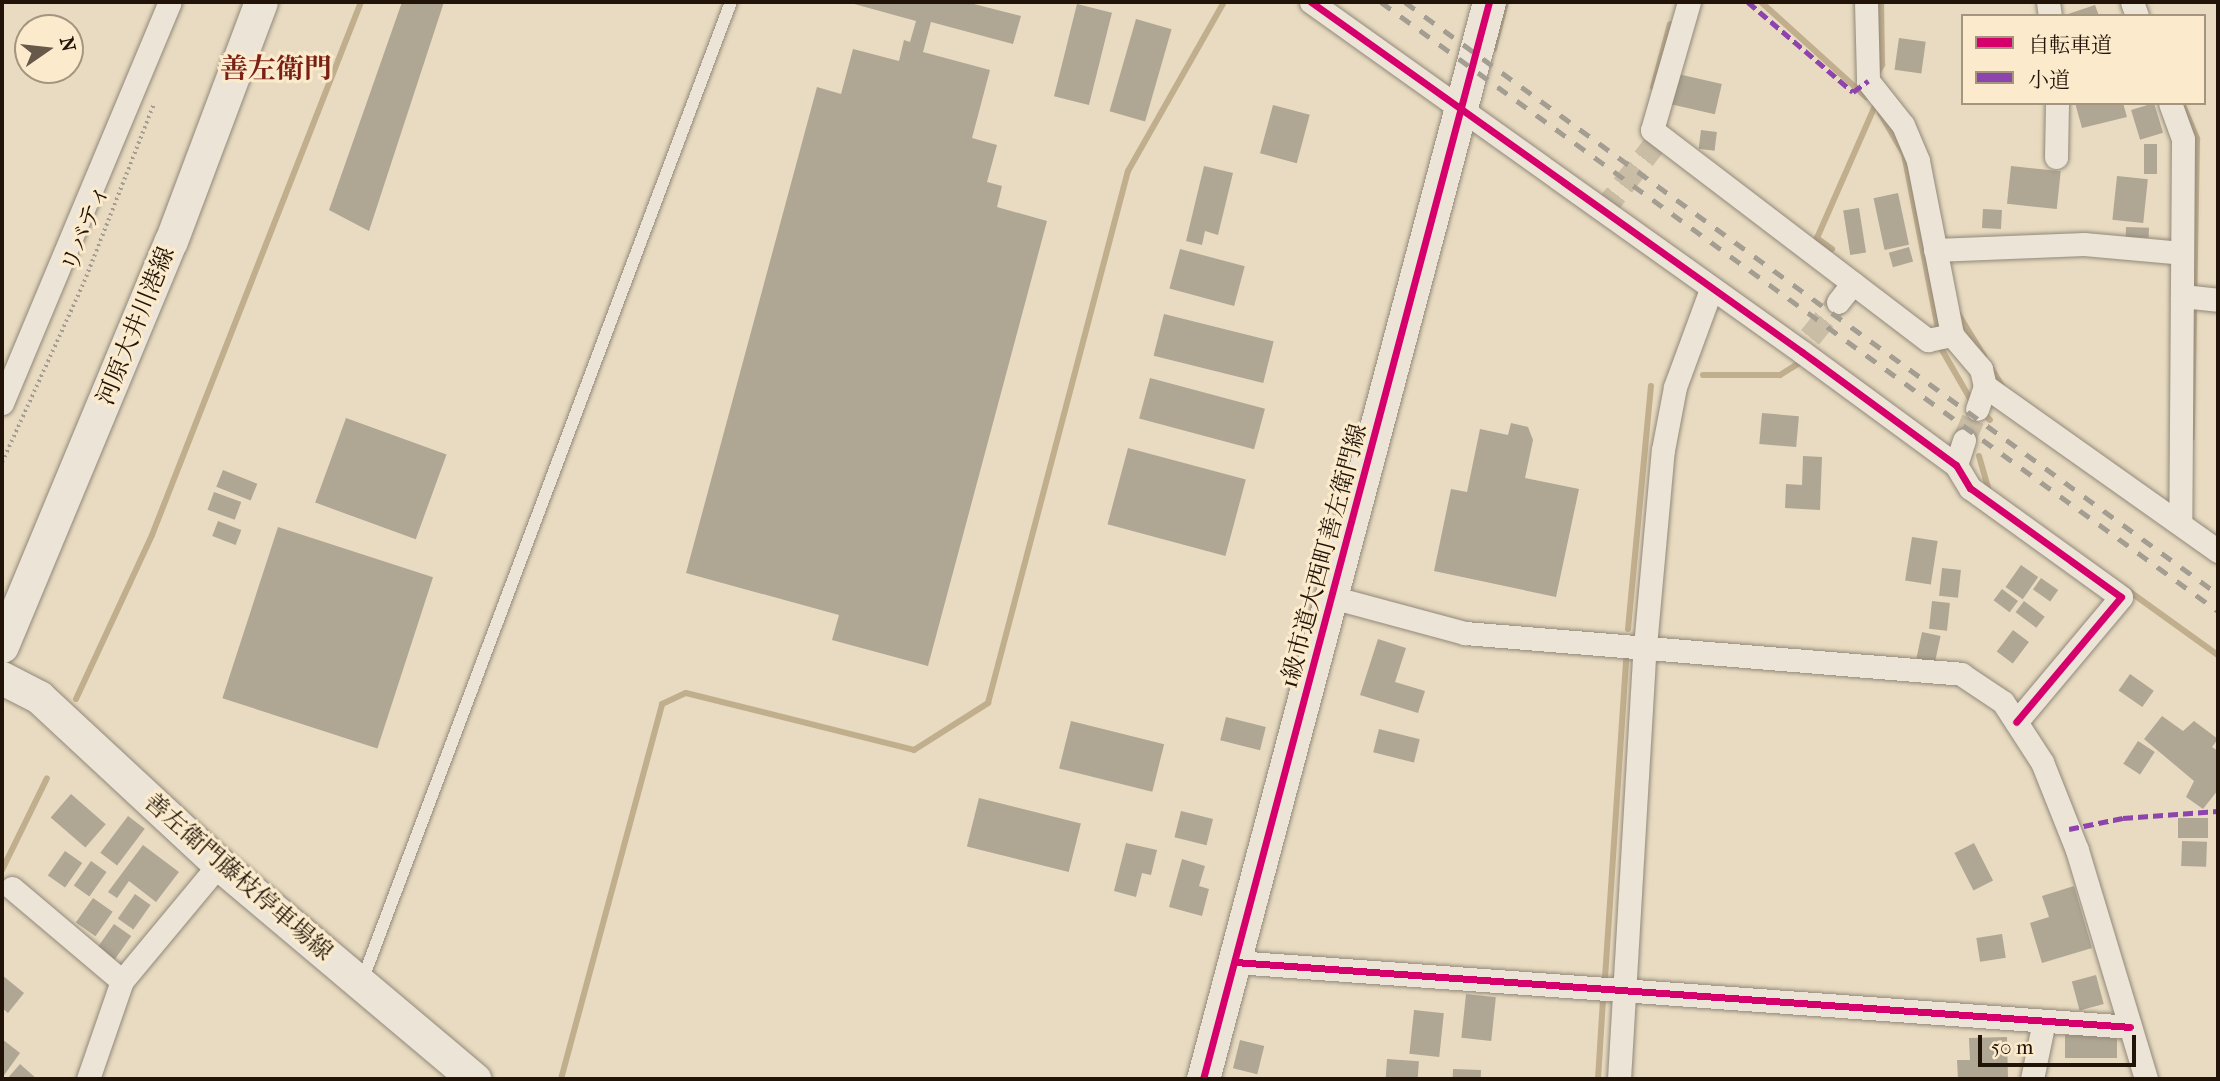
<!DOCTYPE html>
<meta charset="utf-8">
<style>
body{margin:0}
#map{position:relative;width:2220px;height:1081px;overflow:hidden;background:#e8dbc1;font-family:"IM FELL French Canon","Noto Serif JP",serif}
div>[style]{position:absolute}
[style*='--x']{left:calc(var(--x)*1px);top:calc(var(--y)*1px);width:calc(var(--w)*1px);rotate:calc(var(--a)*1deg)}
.stream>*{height:6px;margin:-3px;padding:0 3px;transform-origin:3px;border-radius:3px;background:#c1ae8d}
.building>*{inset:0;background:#afa694;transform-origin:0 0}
.street-tunnel>*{height:23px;margin-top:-11.5px;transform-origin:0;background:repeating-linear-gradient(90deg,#cabda5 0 23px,transparent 0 34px)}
.path>*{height:3.5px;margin-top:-1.75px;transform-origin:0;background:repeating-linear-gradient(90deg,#a49d92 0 2px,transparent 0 5.5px)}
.roads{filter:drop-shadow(0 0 2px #928879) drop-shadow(0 0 2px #928879)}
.lane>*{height:12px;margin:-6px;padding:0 6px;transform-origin:6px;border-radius:6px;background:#ebe4d7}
.street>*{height:23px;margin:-11.5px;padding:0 11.5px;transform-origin:11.5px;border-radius:11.5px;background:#ebe4d7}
.secondary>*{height:33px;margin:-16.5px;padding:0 16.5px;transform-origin:16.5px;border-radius:16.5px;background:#ebe4d7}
.rail>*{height:5px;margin-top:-2.5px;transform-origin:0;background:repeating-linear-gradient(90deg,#a49d92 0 12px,transparent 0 24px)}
.quiet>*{height:5px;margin-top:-2.5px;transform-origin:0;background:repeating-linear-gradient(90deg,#8e44ad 0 10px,transparent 0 15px)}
.cycleway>*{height:7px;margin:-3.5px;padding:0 3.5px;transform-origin:3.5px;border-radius:3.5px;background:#d6006c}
span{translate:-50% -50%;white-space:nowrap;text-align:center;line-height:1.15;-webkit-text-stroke:6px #fbebcc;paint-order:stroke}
.street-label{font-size:24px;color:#211308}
.quarter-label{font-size:28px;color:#7a1f14;font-weight:700}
.frame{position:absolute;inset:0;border:4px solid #211308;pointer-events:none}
.legend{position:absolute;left:1961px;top:14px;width:245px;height:91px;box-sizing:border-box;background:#fbebcc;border:2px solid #a4957e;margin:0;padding:9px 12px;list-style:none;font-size:21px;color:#211308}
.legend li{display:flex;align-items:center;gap:14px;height:35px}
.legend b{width:35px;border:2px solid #a4957e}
.north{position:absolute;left:14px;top:14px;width:70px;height:70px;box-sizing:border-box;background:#fbebcc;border:2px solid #a4957e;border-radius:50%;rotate:76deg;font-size:19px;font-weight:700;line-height:28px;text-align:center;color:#211308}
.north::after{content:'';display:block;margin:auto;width:24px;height:32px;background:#675949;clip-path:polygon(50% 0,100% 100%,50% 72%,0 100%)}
.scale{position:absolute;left:1978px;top:1035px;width:158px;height:32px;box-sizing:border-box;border:4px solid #211308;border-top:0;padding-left:9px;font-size:21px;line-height:24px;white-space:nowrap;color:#211308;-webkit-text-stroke:5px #fbebcc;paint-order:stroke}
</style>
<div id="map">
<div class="stream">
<i style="--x:1761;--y:2;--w:142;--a:42.1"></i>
<i style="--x:1494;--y:49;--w:49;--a:-75.7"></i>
<i style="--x:1876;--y:75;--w:12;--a:-59"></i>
<i style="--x:1882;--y:65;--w:63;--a:-90.9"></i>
<i style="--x:1653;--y:87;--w:65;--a:-74.9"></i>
<i style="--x:2182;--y:103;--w:39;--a:67"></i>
<i style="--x:2197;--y:139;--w:299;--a:91"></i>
<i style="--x:1880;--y:113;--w:48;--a:59.7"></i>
<i style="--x:1904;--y:154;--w:200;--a:79"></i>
<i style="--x:1942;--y:350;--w:60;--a:60"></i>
<i style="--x:1832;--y:249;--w:19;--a:-144"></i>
<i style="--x:1817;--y:238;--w:144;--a:-66.3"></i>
<i style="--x:1957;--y:312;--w:52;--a:58.5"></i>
<i style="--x:1990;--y:366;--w:27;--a:59"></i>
<i style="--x:1703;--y:375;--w:77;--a:0"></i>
<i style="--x:1780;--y:375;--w:22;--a:-32"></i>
<i style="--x:1980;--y:410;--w:14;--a:45"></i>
<i style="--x:1979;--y:456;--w:35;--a:74"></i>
<i style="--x:2126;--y:589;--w:113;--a:35.7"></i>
<i style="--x:1628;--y:629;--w:244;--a:-84.6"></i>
<i style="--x:76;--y:699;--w:181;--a:-65.1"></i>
<i style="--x:152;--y:535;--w:573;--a:-68.59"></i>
<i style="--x:2;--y:870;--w:102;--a:-63.9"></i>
<i style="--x:1605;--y:978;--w:319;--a:-86.2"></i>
<i style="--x:561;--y:1079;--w:388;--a:-74.9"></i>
<i style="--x:662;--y:704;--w:26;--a:-25"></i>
<i style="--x:686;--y:693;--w:235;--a:14"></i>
<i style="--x:914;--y:750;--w:88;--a:-32.4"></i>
<i style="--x:988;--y:703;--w:550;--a:-75.26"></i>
<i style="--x:1128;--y:171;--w:194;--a:-60.4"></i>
<i style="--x:1598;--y:1079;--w:80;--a:-86.4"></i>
</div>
<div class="building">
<i style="clip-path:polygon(402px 2px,444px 2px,369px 231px,329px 210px)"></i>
<i style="clip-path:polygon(847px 2px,966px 2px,1021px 16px,1013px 44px,931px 22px,923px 52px,990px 70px,972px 138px,997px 145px,987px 182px,1002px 186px,997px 207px,1047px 221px,928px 666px,832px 640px,839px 615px,686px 573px,817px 87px,841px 94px,853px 49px,899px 61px,904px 40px,910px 42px,916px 21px)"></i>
<i style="left:1077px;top:4px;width:36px;height:95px;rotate:14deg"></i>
<i style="clip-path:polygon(2095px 5px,2099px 16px,2065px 16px,2065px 15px)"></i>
<i style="left:1136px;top:19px;width:37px;height:96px;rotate:16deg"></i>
<i style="left:1899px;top:38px;width:27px;height:32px;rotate:8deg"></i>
<i style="left:1678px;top:74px;width:45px;height:31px;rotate:13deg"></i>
<i style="clip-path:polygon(2075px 103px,2123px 103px,2127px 117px,2082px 128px)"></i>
<i style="left:2154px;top:103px;width:31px;height:24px;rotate:73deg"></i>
<i style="left:1273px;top:105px;width:38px;height:50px;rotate:15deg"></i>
<i style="left:1701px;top:130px;width:16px;height:19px;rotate:7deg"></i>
<i style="left:2144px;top:144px;width:13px;height:30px"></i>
<i style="clip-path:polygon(1204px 166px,1233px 173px,1218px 235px,1205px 231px,1202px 245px,1186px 241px)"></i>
<i style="left:2011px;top:166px;width:50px;height:38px;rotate:6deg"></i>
<i style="left:2117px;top:176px;width:31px;height:44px;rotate:6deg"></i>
<i style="left:1898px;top:193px;width:53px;height:25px;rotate:78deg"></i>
<i style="left:1859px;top:208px;width:45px;height:16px;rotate:81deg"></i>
<i style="left:1983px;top:209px;width:19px;height:19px;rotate:3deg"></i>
<i style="left:2126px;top:227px;width:23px;height:10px;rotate:2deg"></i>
<i style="left:1909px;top:247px;width:15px;height:21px;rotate:74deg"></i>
<i style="left:1180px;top:249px;width:67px;height:41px;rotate:15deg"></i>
<i style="left:1164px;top:314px;width:113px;height:43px;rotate:14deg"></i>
<i style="left:1150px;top:378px;width:119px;height:42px;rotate:15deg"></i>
<i style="left:1762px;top:413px;width:37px;height:31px;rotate:5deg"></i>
<i style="left:346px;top:418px;width:107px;height:90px;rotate:20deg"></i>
<i style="clip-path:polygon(1511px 423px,1528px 427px,1533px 440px,1525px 478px,1579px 489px,1556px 597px,1434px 571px,1451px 489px,1467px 492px,1480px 429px,1508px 435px)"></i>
<i style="left:1128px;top:448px;width:122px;height:79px;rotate:15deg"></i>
<i style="clip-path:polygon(1803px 456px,1822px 457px,1820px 510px,1785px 508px,1786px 484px,1802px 485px)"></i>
<i style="left:223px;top:470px;width:37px;height:18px;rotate:22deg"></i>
<i style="left:214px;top:492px;width:29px;height:19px;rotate:20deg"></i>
<i style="left:218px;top:521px;width:25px;height:16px;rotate:21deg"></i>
<i style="left:278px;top:527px;width:163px;height:180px;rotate:18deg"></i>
<i style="left:1912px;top:537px;width:26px;height:44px;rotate:9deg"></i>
<i style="left:2021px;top:565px;width:21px;height:27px;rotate:35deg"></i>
<i style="left:1942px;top:568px;width:19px;height:28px;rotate:6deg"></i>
<i style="left:2041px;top:578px;width:21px;height:14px;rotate:35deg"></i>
<i style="left:2002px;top:589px;width:20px;height:14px;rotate:37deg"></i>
<i style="left:1932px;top:601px;width:18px;height:28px;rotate:6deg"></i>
<i style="left:2024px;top:601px;width:26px;height:14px;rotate:37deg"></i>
<i style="left:2013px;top:630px;width:20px;height:27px;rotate:37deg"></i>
<i style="left:1922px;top:632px;width:19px;height:27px;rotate:12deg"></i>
<i style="clip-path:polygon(1378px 639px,1406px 648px,1395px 682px,1425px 691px,1418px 713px,1360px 695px)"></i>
<i style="left:2130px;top:674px;width:29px;height:20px;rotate:35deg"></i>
<i style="clip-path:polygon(2162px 716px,2183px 731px,2194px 721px,2218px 739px,2212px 747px,2218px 751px,2218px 790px,2203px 809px,2186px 797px,2194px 781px,2144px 739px)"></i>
<i style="left:1226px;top:717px;width:41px;height:24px;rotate:14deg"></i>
<i style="left:1071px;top:721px;width:96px;height:49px;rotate:14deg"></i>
<i style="left:1379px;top:729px;width:42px;height:24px;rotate:14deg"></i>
<i style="left:2138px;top:741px;width:20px;height:27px;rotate:33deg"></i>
<i style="left:71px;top:794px;width:46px;height:31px;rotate:41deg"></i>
<i style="left:979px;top:798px;width:105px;height:50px;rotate:14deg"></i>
<i style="left:1181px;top:811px;width:33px;height:27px;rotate:14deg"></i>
<i style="left:128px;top:816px;width:21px;height:46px;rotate:37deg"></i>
<i style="left:2178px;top:818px;width:30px;height:20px"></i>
<i style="left:2182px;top:841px;width:25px;height:25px;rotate:2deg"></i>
<i style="clip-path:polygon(1126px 843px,1157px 850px,1151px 875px,1142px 873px,1136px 897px,1114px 891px)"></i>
<i style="left:1974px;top:843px;width:42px;height:22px;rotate:63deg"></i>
<i style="clip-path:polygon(143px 845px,179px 872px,156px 902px,129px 881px,117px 898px,108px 892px)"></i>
<i style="left:65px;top:851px;width:21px;height:30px;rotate:35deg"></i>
<i style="clip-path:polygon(1182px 859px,1205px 866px,1199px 886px,1209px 889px,1202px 916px,1169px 907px)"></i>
<i style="left:91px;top:861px;width:19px;height:30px;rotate:35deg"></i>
<i style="clip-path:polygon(2074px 886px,2092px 948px,2042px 963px,2030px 923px,2049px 917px,2042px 896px)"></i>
<i style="left:135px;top:894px;width:19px;height:30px;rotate:35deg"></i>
<i style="left:93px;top:898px;width:24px;height:30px;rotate:35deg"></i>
<i style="left:114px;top:924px;width:21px;height:30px;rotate:35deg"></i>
<i style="left:2002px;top:934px;width:24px;height:26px;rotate:81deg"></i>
<i style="clip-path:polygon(2px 975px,24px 993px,8px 1013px,2px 1008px)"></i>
<i style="left:2096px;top:975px;width:30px;height:25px;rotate:75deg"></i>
<i style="left:1466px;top:994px;width:30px;height:44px;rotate:6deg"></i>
<i style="left:1414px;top:1010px;width:30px;height:44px;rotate:6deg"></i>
<i style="left:2117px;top:1035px;width:23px;height:52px;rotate:90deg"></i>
<i style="clip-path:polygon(2007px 1037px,2008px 1079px,1958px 1079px,1957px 1060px,1970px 1060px,1969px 1038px)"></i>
<i style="clip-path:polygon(2px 1039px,20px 1053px,2px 1078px)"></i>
<i style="left:1240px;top:1040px;width:25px;height:29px;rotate:14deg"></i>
<i style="left:1387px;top:1059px;width:32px;height:20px;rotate:4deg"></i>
<i style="clip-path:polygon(20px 1064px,37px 1079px,7px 1079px)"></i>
<i style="left:1453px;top:1069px;width:28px;height:10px;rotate:2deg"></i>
</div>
<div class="street-tunnel">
<i style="--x:1602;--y:212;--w:96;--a:-52.2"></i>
<i style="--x:1810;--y:337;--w:45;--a:-51.3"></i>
<i style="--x:1964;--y:440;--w:34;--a:-67"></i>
</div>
<div class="path">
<i style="--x:2;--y:462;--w:198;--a:-65.5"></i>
<i style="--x:84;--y:282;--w:192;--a:-68.6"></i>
</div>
<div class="roads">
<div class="lane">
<i style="--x:362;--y:981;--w:1046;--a:-69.35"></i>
</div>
<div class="street">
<i style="--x:1311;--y:2;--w:603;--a:35.48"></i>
<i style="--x:1802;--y:352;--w:191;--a:36.3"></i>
<i style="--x:1956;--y:465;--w:27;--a:59"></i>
<i style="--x:1970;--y:488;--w:186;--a:35.8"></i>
<i style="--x:2121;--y:597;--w:163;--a:130"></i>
<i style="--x:1689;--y:2;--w:133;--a:106.1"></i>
<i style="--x:1652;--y:130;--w:347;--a:37.3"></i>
<i style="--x:1928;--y:340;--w:25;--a:-12"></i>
<i style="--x:1866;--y:2;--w:79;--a:88.5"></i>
<i style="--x:1868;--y:81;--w:56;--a:51.5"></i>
<i style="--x:1903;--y:125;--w:39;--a:67"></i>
<i style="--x:1918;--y:161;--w:177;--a:78.9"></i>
<i style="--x:1952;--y:335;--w:45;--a:49.5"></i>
<i style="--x:1981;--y:369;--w:17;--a:77"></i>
<i style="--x:1985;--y:386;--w:24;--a:109"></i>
<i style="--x:2048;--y:2;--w:14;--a:82"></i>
<i style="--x:2132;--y:2;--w:15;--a:70"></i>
<i style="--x:2170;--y:103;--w:38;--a:70"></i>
<i style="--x:2183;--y:139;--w:384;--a:90.4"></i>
<i style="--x:2056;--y:157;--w:54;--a:-88.9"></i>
<i style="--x:1935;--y:250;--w:149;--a:-2.3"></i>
<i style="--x:2084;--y:244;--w:98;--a:5.2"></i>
<i style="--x:2182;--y:296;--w:36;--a:6"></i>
<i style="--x:1838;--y:302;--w:24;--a:-52"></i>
<i style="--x:1985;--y:386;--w:286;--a:35.3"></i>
<i style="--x:2;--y:403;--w:435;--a:-67.3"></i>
<i style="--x:1956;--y:465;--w:26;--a:-72"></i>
<i style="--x:1335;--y:598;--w:135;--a:15.1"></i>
<i style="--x:1465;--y:633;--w:498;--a:4.7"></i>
<i style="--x:1961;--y:674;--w:50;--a:33.7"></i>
<i style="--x:2003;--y:702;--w:72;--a:57"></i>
<i style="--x:2042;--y:762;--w:95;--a:68.3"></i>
<i style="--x:2077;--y:850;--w:239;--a:73.2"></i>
<i style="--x:12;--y:888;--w:144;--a:40.2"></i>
<i style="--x:1235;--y:962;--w:897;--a:4.15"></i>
<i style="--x:88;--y:1079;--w:104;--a:-70.9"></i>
<i style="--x:122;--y:981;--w:152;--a:-50.3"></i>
<i style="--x:1619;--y:1079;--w:434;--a:-86.6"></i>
<i style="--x:1645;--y:646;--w:197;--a:-84.8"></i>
<i style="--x:1663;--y:450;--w:64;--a:-79.2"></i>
<i style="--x:1675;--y:387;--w:104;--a:-69.8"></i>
<i style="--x:2032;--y:1079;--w:59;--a:-78.3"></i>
</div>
<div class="secondary">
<i style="--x:2;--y:646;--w:439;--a:-67.4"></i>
<i style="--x:171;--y:241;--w:255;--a:-69.4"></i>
<i style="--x:2;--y:678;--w:42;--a:27.2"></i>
<i style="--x:39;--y:697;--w:246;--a:42.9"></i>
<i style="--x:219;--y:864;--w:334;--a:40.1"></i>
<i style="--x:1203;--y:1079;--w:1114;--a:-75.13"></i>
</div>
</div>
<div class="rail">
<i style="--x:1381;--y:2;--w:1035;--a:36.04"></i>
<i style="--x:1405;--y:2;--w:1006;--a:36.06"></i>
</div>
<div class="quiet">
<i style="--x:1748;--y:2;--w:138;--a:40.6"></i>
<i style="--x:1853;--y:92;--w:19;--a:-36"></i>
<i style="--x:2069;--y:829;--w:55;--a:-11.5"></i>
<i style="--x:2123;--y:818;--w:95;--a:-4.2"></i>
</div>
<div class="cycleway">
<i style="--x:1311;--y:2;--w:603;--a:35.48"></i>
<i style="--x:1802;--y:352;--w:191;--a:36.3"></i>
<i style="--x:1956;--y:465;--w:27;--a:59"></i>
<i style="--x:1970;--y:488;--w:186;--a:35.8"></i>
<i style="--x:2121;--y:597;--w:163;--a:130"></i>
<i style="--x:1235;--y:962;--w:897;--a:4.15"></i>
<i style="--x:1203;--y:1079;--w:1114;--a:-75.13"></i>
</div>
<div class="street-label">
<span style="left:86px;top:228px;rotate:-69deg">リバティ</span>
<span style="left:136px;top:326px;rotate:-68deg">河原大井川港線</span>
<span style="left:1324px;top:556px;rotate:-75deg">1級市道大西町善左衛門線</span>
<span style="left:238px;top:877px;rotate:41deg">善左衛門藤枝停車場線</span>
</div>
<div class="quarter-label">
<span style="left:276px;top:69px">善左衛門</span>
</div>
<div class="frame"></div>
<ul class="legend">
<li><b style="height:9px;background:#d6006c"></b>自転車道</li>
<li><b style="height:9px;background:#8e44ad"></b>小道</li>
</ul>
<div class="north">N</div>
<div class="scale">50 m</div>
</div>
